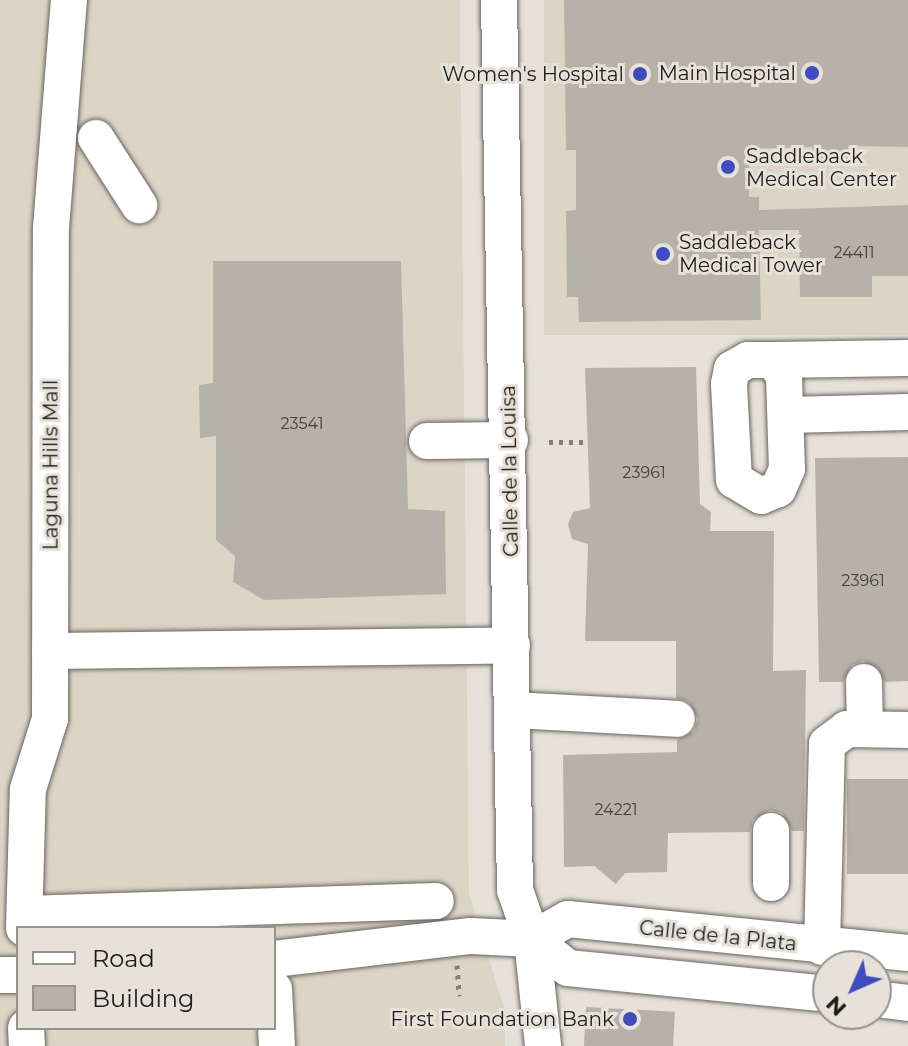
<!DOCTYPE html>
<style>
body{margin:0}
#map{position:relative;width:908px;height:1046px;overflow:hidden;background:#e6e1d9;font-family:Montserrat,sans-serif}
div>[style]{position:absolute}
[style*='--x']{left:calc(var(--x)*1px);top:calc(var(--y)*1px);width:calc(var(--w)*1px);rotate:calc(var(--a)*1deg)}
.built>*{inset:0;background:#dcd4c5;transform-origin:0 0}
.building>*{inset:0;background:#b6b2aa;transform-origin:0 0}
.path>*{height:5px;margin-top:-2.5px;transform-origin:0;background:repeating-linear-gradient(90deg,#817d78 0 4px,transparent 0 10px)}
.roads{filter:drop-shadow(0 0 2px #69655e) drop-shadow(0 0 2px #69655e)}
.minor>*{height:36px;margin:-18px;padding:0 18px;transform-origin:18px;border-radius:18px;background:#fff}
.dots>*{width:22px;height:22px;translate:-50% -50%;box-sizing:border-box;border:4px solid #e6e1d9;border-radius:50%}
span{translate:-50% -50%;white-space:nowrap;text-align:center;line-height:1.15;-webkit-text-stroke:6px #e6e1d9;paint-order:stroke}
.number-label{font-size:16px;color:#45423e}
.number-label span{-webkit-text-stroke-width:0}
.poi-label{font-size:20px;color:#1f1d1a}
.right{translate:-100% -50%;text-align:right}
.left{translate:0 -50%;text-align:left}
.street-label{font-size:20px;color:#1f1d1a}
.legend{position:absolute;left:16px;top:926px;width:260px;height:104px;box-sizing:border-box;background:#e6e1d9;border:2px solid #96938d;margin:0;padding:10px 14px;list-style:none;font-size:24px;color:#1f1d1a}
.legend li{display:flex;align-items:center;gap:16px;height:40px}
.legend b{width:40px;border:2px solid #96938d}
.north{position:absolute;left:812px;top:950px;width:80px;height:80px;box-sizing:border-box;background:#e6e1d9;border:2px solid #96938d;border-radius:50%;rotate:225deg;font-size:22px;font-weight:700;line-height:32px;text-align:center;color:#1f1d1a}
.north::after{content:'';display:block;margin:auto;width:28px;height:36px;background:#3f4bbf;clip-path:polygon(50% 0,100% 100%,50% 72%,0 100%)}
</style>
<div id="map">
<div class="built">
<i style="clip-path:polygon(evenodd,0 0,460px 0,469px 894px,505px 1011px,505px 1046px,0 1046px,0 0,18px 928px,274px 928px,274px 1028px,18px 1028px,18px 928px)"></i>
<i style="left:544px;top:0;width:364px;height:335px"></i>
</div>
<div class="building">
<i style="clip-path:polygon(564px 0,908px 0,908px 147px,848px 146px,848px 161px,814px 162px,812px 147px,749px 149px,749px 197px,759px 197px,759px 210px,908px 205px,908px 276px,872px 276px,872px 297px,800px 297px,799px 230px,759px 230px,761px 320px,579px 322px,578px 297px,567px 297px,566px 211px,576px 210px,576px 150px,566px 150px)"></i>
<i style="clip-path:polygon(213px 261px,401px 261px,408px 509px,445px 511px,446px 594px,264px 600px,233px 582px,235px 556px,216px 540px,216px 436px,200px 438px,199px 385px,213px 383px)"></i>
<i style="clip-path:polygon(696px 367px,700px 504px,711px 512px,710px 531px,774px 531px,773px 671px,806px 670px,804px 831px,792px 831px,782px 813px,770px 810px,753px 820px,750px 832px,668px 833px,667px 872px,625px 873px,616px 884px,594px 866px,564px 867px,563px 755px,677px 752px,677px 740px,694px 731px,698px 719px,689px 702px,676px 698px,676px 641px,585px 641px,588px 544px,572px 539px,568px 524px,573px 512px,590px 508px,585px 368px)"></i>
<i style="clip-path:polygon(908px 457px,908px 681px,885px 682px,864px 661px,852px 665px,843px 682px,819px 682px,815px 458px)"></i>
<i style="left:908px;top:779px;width:95px;height:61px;rotate:90deg"></i>
<i style="left:586px;top:1007px;width:89px;height:39px;rotate:3deg"></i>
</div>
<div class="path">
<i style="--x:549;--y:442;--w:38;--a:0"></i>
<i style="--x:457;--y:965;--w:31;--a:86"></i>
</div>
<div class="roads">
<div class="minor">
<i style="--x:499;--y:0;--w:890;--a:88.97"></i>
<i style="--x:515;--y:890;--w:52;--a:70.9"></i>
<i style="--x:532;--y:939;--w:108;--a:84.1"></i>
<i style="--x:96;--y:138;--w:80;--a:57.3"></i>
<i style="--x:748;--y:360;--w:25;--a:0"></i>
<i style="--x:773;--y:360;--w:19;--a:55"></i>
<i style="--x:784;--y:376;--w:93;--a:88.2"></i>
<i style="--x:787;--y:469;--w:22;--a:114"></i>
<i style="--x:778;--y:489;--w:18;--a:158"></i>
<i style="--x:761;--y:496;--w:31;--a:-149"></i>
<i style="--x:734;--y:480;--w:96;--a:-93"></i>
<i style="--x:729;--y:384;--w:15;--a:-79"></i>
<i style="--x:732;--y:369;--w:18;--a:-29"></i>
<i style="--x:773;--y:360;--w:135;--a:-0.8"></i>
<i style="--x:787;--y:415;--w:121;--a:-1.4"></i>
<i style="--x:427;--y:441;--w:83;--a:-0.7"></i>
<i style="--x:50;--y:651;--w:462;--a:-0.7"></i>
<i style="--x:864;--y:682;--w:47;--a:88.8"></i>
<i style="--x:513;--y:710;--w:164;--a:3.1"></i>
<i style="--x:771;--y:883;--w:52;--a:-90"></i>
<i style="--x:25;--y:914;--w:411;--a:-1.8"></i>
<i style="--x:24;--y:928;--w:139;--a:-88.4"></i>
<i style="--x:28;--y:789;--w:73;--a:-72.6"></i>
<i style="--x:50;--y:719;--w:491;--a:-89.9"></i>
<i style="--x:51;--y:228;--w:229;--a:-85.5"></i>
<i style="--x:532;--y:939;--w:46;--a:38.9"></i>
<i style="--x:568;--y:968;--w:261;--a:5.7"></i>
<i style="--x:822;--y:947;--w:203;--a:-88.6"></i>
<i style="--x:827;--y:744;--w:25;--a:-37"></i>
<i style="--x:847;--y:729;--w:61;--a:0.9"></i>
<i style="--x:274;--y:959;--w:198;--a:-6.7"></i>
<i style="--x:471;--y:936;--w:61;--a:2.8"></i>
<i style="--x:532;--y:939;--w:41;--a:-29.1"></i>
<i style="--x:568;--y:919;--w:342;--a:5.7"></i>
<i style="--x:0;--y:975;--w:18;--a:0"></i>
<i style="--x:274;--y:989;--w:57;--a:87"></i>
<i style="--x:876;--y:999;--w:32;--a:7"></i>
<i style="--x:26;--y:1028;--w:18;--a:87"></i>
</div>
</div>
<div class="dots">
<i style="left:812px;top:73px;background:#3f4bbf"></i>
<i style="left:640px;top:74px;background:#3f4bbf"></i>
<i style="left:728px;top:167px;background:#3f4bbf"></i>
<i style="left:663px;top:254px;background:#3f4bbf"></i>
<i style="left:630px;top:1019px;background:#3f4bbf"></i>
</div>
<div class="number-label">
<span style="left:854px;top:253px">24411</span>
<span style="left:302px;top:424px">23541</span>
<span style="left:644px;top:473px">23961</span>
<span style="left:863px;top:581px">23961</span>
<span style="left:616px;top:810px">24221</span>
</div>
<div class="poi-label">
<span class="right" style="left:796px;top:73px">Main Hospital</span>
<span class="right" style="left:624px;top:74px">Women's Hospital</span>
<span class="left" style="left:746px;top:168px">Saddleback<br>Medical Center</span>
<span class="left" style="left:679px;top:254px">Saddleback<br>Medical Tower</span>
<span class="right" style="left:614px;top:1019px">First Foundation Bank</span>
</div>
<div class="street-label">
<span style="left:51px;top:465px;rotate:-90deg">Laguna Hills Mall</span>
<span style="left:510px;top:471px;rotate:-91deg">Calle de la Louisa</span>
<span style="left:718px;top:936px;rotate:6deg">Calle de la Plata</span>
</div>
<ul class="legend">
<li><b style="height:10px;background:#fff"></b>Road</li>
<li><b style="height:22px;background:#b6b2aa"></b>Building</li>
</ul>
<div class="north">N</div>
</div>
